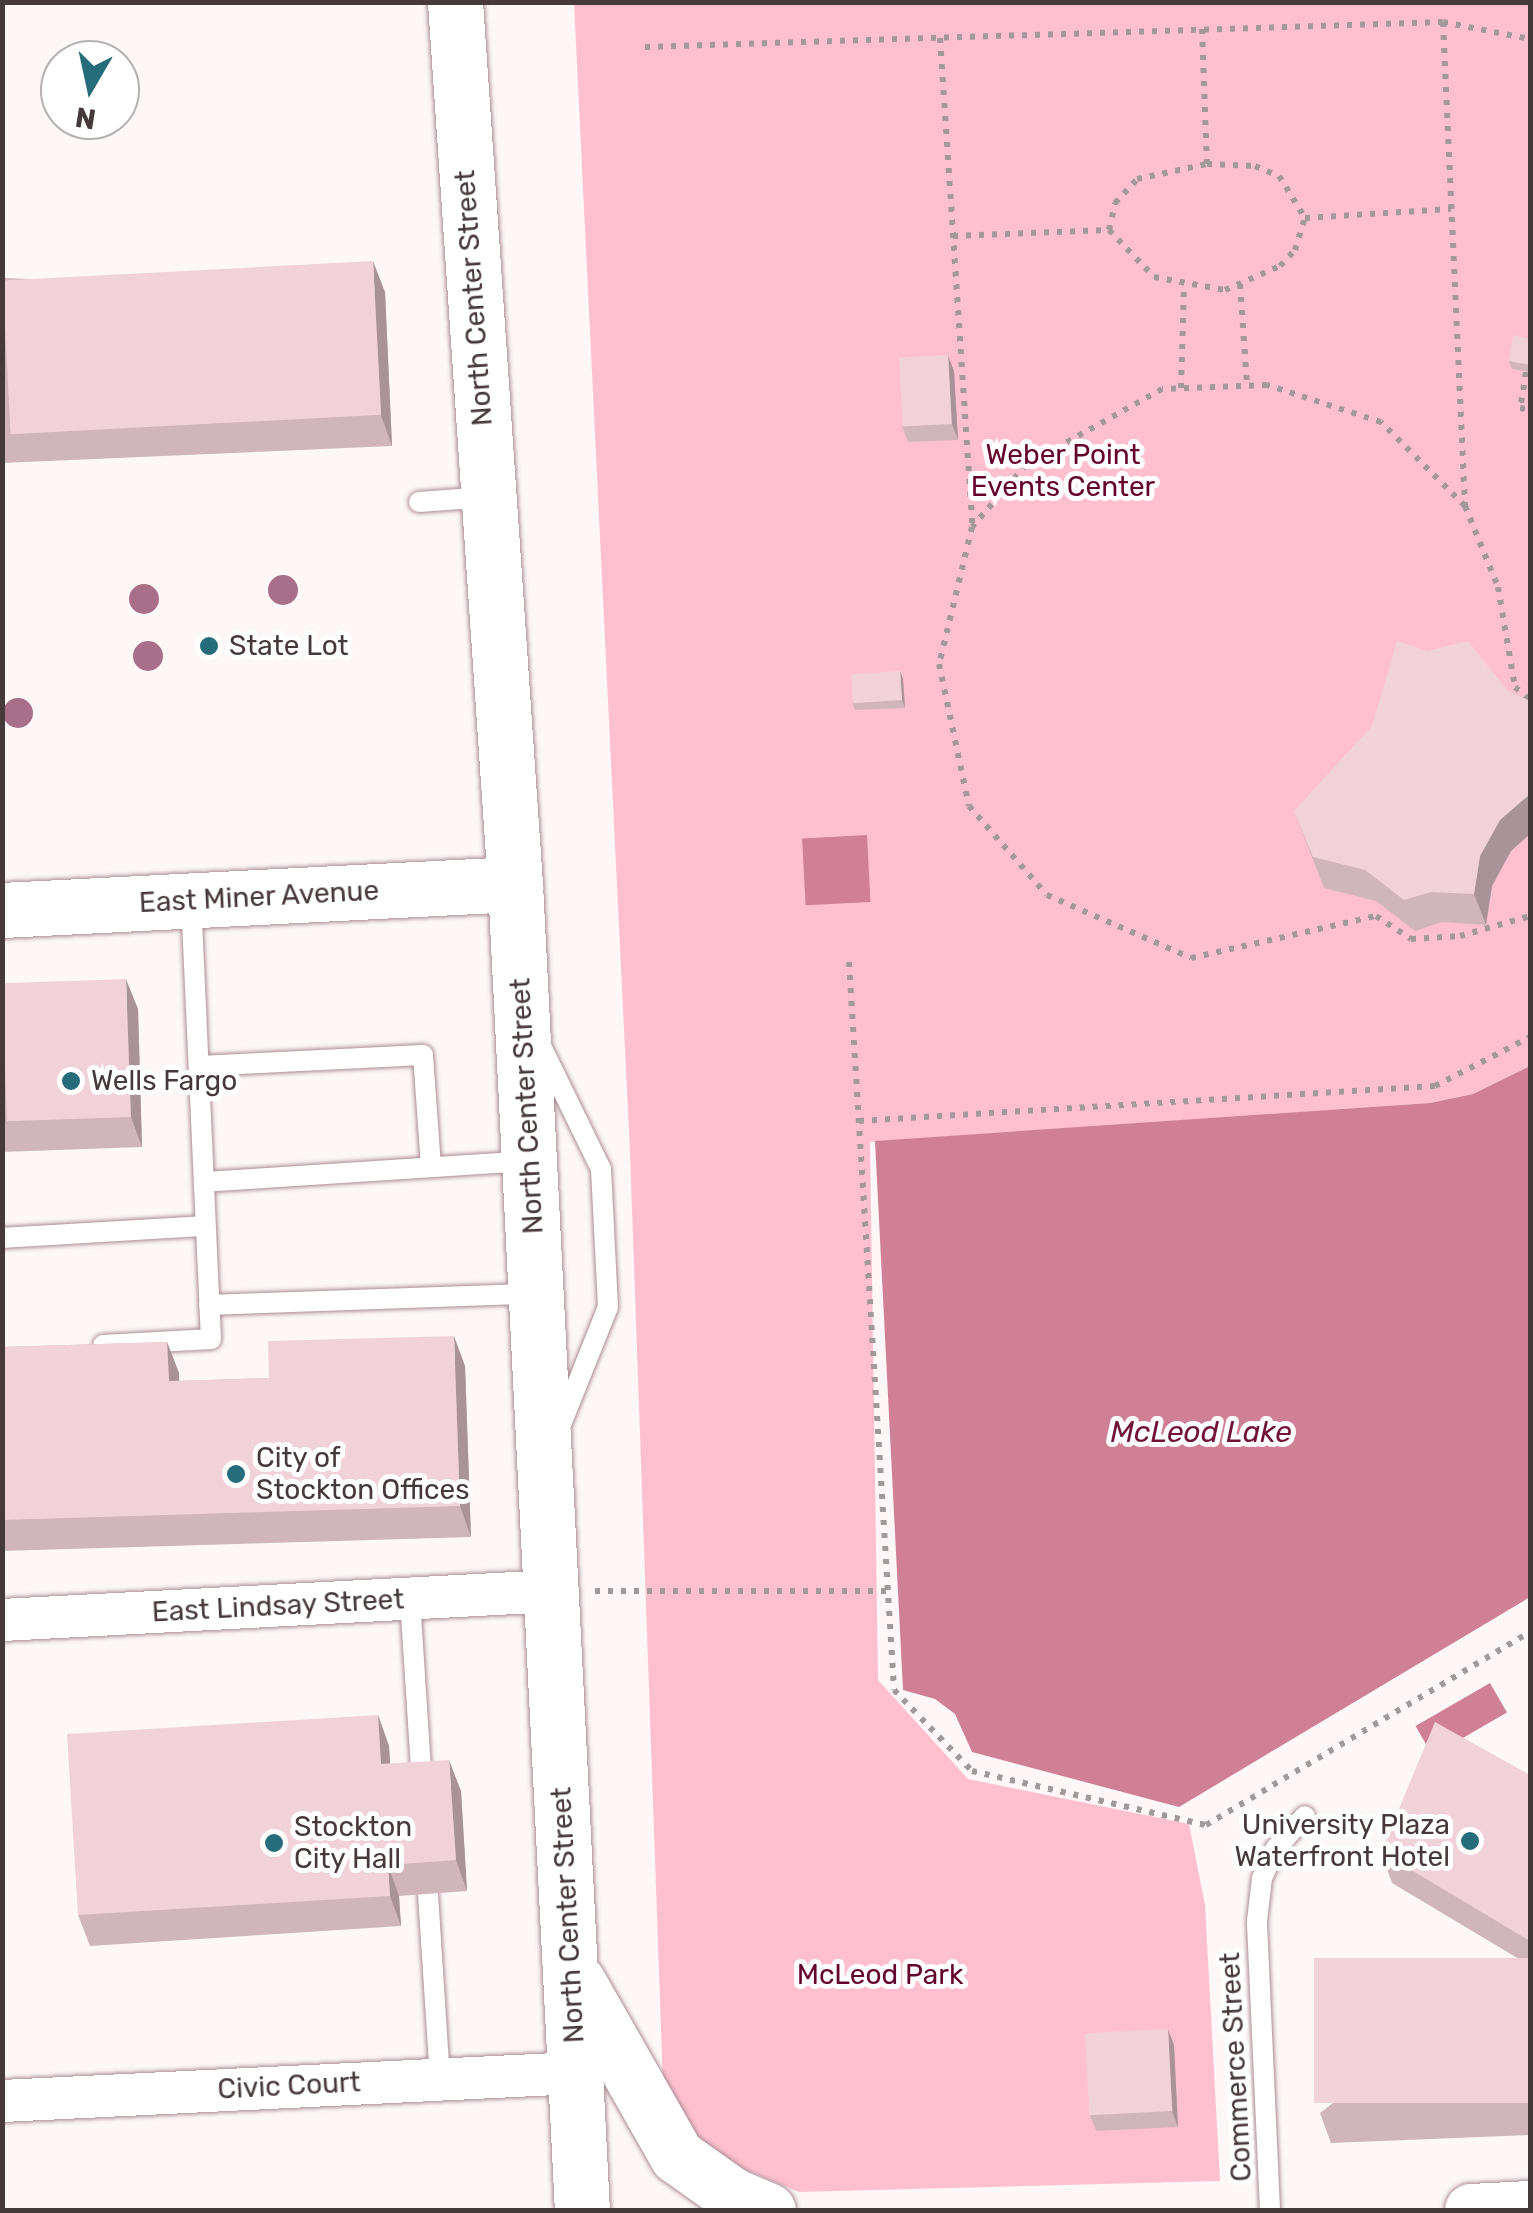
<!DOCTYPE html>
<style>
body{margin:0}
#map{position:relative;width:1533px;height:2213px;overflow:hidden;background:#fdf7f8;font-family:Rubik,sans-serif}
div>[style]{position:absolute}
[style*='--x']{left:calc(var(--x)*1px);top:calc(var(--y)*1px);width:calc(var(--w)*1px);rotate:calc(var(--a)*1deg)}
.green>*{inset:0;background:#fec0ce}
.water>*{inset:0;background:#cf8095;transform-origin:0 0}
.path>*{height:6px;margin-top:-3px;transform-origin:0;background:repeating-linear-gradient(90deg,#a2999b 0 5px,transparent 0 13px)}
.roads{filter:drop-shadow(0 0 2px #ab8d94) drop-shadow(0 0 2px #ab8d94)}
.service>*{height:20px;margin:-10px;padding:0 10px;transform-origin:10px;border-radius:10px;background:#fff}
.minor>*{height:42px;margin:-21px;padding:0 21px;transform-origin:21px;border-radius:21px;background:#fff}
.tertiary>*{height:52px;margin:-26px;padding:0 26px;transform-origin:26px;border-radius:26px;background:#fff}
.secondary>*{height:55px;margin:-27.5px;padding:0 27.5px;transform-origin:27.5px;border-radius:27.5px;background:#fff}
.trees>*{width:30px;height:30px;margin:-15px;border-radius:50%;background:#a96f88}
.wall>*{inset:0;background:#d0b5bb}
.shaded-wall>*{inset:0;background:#a99398}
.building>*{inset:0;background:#f2d2d9;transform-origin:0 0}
.dots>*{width:28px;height:28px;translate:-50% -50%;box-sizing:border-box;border:5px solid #fff;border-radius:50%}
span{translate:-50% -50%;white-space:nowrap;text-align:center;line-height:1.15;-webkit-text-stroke:10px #fff;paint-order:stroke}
.street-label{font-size:28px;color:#45393b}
.park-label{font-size:28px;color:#64002d}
.poi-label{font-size:28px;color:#45393b}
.left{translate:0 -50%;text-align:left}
.right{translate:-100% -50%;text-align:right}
.water-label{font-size:30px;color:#711237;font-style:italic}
.frame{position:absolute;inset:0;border:5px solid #45393b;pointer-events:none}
.north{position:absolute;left:40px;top:40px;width:100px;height:100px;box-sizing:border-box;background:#fff;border:2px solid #b5b0b1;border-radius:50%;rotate:189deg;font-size:28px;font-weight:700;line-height:40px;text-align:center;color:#45393b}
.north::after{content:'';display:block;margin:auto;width:35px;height:45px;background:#266c7a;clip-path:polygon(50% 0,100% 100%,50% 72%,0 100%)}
</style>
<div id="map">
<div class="green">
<i style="clip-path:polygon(574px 3px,1530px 3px,1530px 1066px,1473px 1094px,1430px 1103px,870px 1142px,878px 1680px,968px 1779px,1189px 1824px,1205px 1905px,1220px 2181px,799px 2192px,719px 2159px,664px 2113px,630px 1152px)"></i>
</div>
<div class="water">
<i style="left:867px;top:835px;width:67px;height:65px;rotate:87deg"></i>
<i style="clip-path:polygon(1530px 1066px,1530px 1597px,1179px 1807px,972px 1752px,955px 1714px,935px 1699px,903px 1690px,875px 1141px,1430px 1103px,1473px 1094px)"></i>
<i style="left:1490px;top:1683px;width:34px;height:86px;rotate:60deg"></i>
</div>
<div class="path">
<i style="--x:1443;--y:22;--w:484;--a:87.4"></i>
<i style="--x:1465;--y:506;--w:87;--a:67.8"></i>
<i style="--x:1498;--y:587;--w:101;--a:80.4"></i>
<i style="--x:1515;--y:687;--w:20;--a:41"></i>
<i style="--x:1202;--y:29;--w:135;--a:87.9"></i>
<i style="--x:940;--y:38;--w:488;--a:86.2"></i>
<i style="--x:645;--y:47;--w:798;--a:-1.79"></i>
<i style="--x:1443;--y:22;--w:89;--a:11.1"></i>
<i style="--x:1109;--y:230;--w:28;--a:-77"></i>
<i style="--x:1115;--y:203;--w:33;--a:-47"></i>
<i style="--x:1137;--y:179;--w:72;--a:-12.1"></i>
<i style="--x:1207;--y:164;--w:48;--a:2.4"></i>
<i style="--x:1255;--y:166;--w:26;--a:23"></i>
<i style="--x:1279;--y:176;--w:49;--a:58.2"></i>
<i style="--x:953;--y:236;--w:156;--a:-2.2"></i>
<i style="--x:1109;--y:230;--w:65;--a:46.2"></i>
<i style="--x:1154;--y:277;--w:72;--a:10.4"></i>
<i style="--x:1225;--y:290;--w:60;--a:-23.6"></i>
<i style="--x:1280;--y:266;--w:22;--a:-47"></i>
<i style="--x:1295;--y:250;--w:34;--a:-73"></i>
<i style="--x:1305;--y:218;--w:146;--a:-3.5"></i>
<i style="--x:1240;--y:284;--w:101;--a:86"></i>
<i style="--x:1526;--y:372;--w:36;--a:99"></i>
<i style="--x:1520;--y:408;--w:10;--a:11"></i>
<i style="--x:1181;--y:388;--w:103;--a:-88.3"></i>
<i style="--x:1465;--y:506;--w:119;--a:-135"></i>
<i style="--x:1381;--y:422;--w:120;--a:-162"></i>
<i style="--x:1267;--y:385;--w:105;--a:177.8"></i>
<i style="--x:1162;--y:389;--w:156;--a:150.8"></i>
<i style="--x:1026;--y:465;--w:82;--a:131.1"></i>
<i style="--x:972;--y:527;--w:141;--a:103.5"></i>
<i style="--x:939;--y:664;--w:145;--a:78.1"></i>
<i style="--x:969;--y:806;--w:118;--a:48.8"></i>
<i style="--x:1047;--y:895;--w:157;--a:23.6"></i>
<i style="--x:1191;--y:958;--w:190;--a:-12.8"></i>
<i style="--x:1376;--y:916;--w:42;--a:33.3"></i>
<i style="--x:1411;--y:939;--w:49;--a:-3.5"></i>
<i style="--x:1460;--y:936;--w:73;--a:-15.9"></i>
<i style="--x:849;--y:962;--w:729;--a:86.46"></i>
<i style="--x:894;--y:1690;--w:112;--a:46.1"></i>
<i style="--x:972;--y:1771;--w:240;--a:13"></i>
<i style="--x:1206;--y:1825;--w:377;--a:-30.8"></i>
<i style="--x:859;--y:1121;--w:577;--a:-3.48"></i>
<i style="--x:1435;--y:1086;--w:107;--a:-27.3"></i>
<i style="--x:595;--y:1591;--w:294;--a:0"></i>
</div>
<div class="roads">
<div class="service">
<i style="--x:419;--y:502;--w:68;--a:-4.2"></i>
<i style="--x:540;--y:1044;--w:139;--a:64"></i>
<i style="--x:601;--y:1169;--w:138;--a:87.1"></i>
<i style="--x:608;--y:1307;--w:129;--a:111.8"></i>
<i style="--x:199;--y:1066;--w:224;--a:-2.8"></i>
<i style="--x:423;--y:1055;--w:112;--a:85.9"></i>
<i style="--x:204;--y:1182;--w:325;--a:-3.7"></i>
<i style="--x:2;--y:1238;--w:203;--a:-3.4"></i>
<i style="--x:209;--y:1305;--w:323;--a:-2"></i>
<i style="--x:103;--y:1345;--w:108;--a:-3.2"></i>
<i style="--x:211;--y:1339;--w:437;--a:-92.6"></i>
<i style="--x:410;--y:1599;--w:187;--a:86.3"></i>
<i style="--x:428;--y:1894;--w:184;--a:86.3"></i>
<i style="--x:1270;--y:2210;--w:289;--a:-92.6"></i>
<i style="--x:1257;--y:1921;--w:43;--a:-83.4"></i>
<i style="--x:1262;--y:1878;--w:33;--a:-65"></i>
<i style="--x:1276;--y:1848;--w:43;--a:-47.8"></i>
</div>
<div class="minor">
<i style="--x:2;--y:1620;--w:553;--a:-3.01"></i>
<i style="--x:2;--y:2101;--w:575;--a:-2.79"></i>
</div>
<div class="tertiary">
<i style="--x:1471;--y:2210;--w:59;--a:-2.9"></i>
</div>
<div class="secondary">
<i style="--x:455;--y:2;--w:884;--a:86.11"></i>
<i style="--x:515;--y:884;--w:1328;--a:87.11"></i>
<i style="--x:2;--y:910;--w:514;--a:-2.9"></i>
<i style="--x:578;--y:1982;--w:200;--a:60.4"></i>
<i style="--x:677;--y:2156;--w:67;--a:35.3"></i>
<i style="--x:732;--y:2195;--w:39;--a:23"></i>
</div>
</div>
<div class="trees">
<i style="left:283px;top:590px"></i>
<i style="left:144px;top:599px"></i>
<i style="left:148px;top:656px"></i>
<i style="left:18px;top:713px"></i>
</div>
<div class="wall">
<i style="clip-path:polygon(2px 278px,385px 292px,392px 446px,2px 463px)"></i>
<i style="clip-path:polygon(1530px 339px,1530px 372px,1512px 369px,1509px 361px)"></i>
<i style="clip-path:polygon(954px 371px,958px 440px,908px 442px,902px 426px)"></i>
<i style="clip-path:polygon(903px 679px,905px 708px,855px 710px,852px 702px)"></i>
<i style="clip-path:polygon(1507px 690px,1530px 701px,1530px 834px,1511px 851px,1492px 886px,1486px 925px,1442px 922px,1415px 931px,1376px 901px,1324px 888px,1294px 811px)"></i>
<i style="clip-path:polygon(2px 983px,138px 1009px,142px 1147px,2px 1152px)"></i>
<i style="clip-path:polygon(167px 1342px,179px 1373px,179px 1381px,269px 1378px,465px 1366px,471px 1537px,2px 1551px,2px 1347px)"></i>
<i style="clip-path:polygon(378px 1715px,389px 1746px,390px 1764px,461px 1791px,467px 1891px,399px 1896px,401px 1926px,90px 1946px,78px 1915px)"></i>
<i style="clip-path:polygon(1530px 1775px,1530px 2135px,1331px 2143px,1320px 2113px,1519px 1959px,1392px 1883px,1381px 1852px)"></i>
<i style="clip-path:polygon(1174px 2045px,1178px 2127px,1096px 2131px,1090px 2115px)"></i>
</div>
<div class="shaded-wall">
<i style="clip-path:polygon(373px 261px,385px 292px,392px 446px,381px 415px)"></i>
<i style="clip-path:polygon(948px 355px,954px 371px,958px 440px,952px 424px)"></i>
<i style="clip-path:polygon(900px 671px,903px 679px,905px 708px,902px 700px)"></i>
<i style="clip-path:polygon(1530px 794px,1530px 834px,1511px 851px,1492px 886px,1486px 925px,1474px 894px,1480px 856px,1500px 820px)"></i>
<i style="clip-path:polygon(126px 979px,138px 1009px,142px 1147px,131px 1117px)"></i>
<i style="clip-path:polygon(454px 1336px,465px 1366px,471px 1537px,460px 1506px)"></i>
<i style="clip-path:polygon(167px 1342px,179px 1373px,180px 1412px,169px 1381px)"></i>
<i style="clip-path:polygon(378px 1715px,389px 1746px,392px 1795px,381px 1764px)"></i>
<i style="clip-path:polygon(449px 1760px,461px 1791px,467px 1891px,456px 1860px)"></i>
<i style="clip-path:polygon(388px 1865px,399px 1896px,401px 1926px,390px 1896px)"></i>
<i style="clip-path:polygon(1168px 2029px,1174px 2045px,1178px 2127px,1172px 2111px)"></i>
</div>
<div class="building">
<i style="left:373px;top:261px;width:154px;height:371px;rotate:87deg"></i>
<i style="clip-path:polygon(1513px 335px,1530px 339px,1530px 365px,1509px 361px)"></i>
<i style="left:948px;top:355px;width:69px;height:49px;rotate:87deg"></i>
<i style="clip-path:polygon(1397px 641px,1427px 651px,1468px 641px,1507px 690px,1530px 701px,1530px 794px,1500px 820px,1480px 856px,1474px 894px,1431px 892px,1404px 900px,1365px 870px,1313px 857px,1294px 811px,1372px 726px)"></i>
<i style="left:900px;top:671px;width:29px;height:49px;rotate:86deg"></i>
<i style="left:126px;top:979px;width:138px;height:124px;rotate:88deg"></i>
<i style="clip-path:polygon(454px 1336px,460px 1506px,2px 1520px,2px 1347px,167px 1342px,169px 1381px,269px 1378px,268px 1341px)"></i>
<i style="clip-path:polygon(378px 1715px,381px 1764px,449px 1760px,456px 1860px,388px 1865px,390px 1896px,78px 1915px,67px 1734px)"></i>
<i style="clip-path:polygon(1435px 1722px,1530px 1775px,1530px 1941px,1381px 1852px)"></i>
<i style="left:1530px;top:1958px;width:145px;height:216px;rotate:90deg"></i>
<i style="left:1168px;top:2029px;width:82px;height:83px;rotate:87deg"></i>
</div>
<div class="dots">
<i style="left:209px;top:646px;background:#266c7a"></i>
<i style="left:71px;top:1081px;background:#266c7a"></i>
<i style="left:236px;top:1474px;background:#266c7a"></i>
<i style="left:1470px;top:1841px;background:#266c7a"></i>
<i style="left:274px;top:1843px;background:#266c7a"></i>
</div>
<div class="street-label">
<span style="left:474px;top:298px;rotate:-94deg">North Center Street</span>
<span style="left:259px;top:897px;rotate:-3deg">East Miner Avenue</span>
<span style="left:527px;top:1106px;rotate:-93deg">North Center Street</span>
<span style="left:278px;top:1606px;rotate:-3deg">East Lindsay Street</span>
<span style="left:568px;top:1915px;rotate:-93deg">North Center Street</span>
<span style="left:1236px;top:2067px;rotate:-93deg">Commerce Street</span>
<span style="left:289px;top:2086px;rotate:-3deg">Civic Court</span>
</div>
<div class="park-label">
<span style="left:1063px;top:471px">Weber Point<br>Events Center</span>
<span style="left:880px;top:1975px">McLeod Park</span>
</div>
<div class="poi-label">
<span class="left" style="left:229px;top:646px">State Lot</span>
<span class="left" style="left:91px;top:1081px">Wells Fargo</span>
<span class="left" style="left:256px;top:1474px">City of<br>Stockton Offices</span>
<span class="right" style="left:1450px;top:1841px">University Plaza<br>Waterfront Hotel</span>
<span class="left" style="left:294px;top:1843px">Stockton<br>City Hall</span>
</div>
<div class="water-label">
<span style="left:1201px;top:1432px">McLeod Lake</span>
</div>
<div class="frame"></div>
<div class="north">N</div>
</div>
